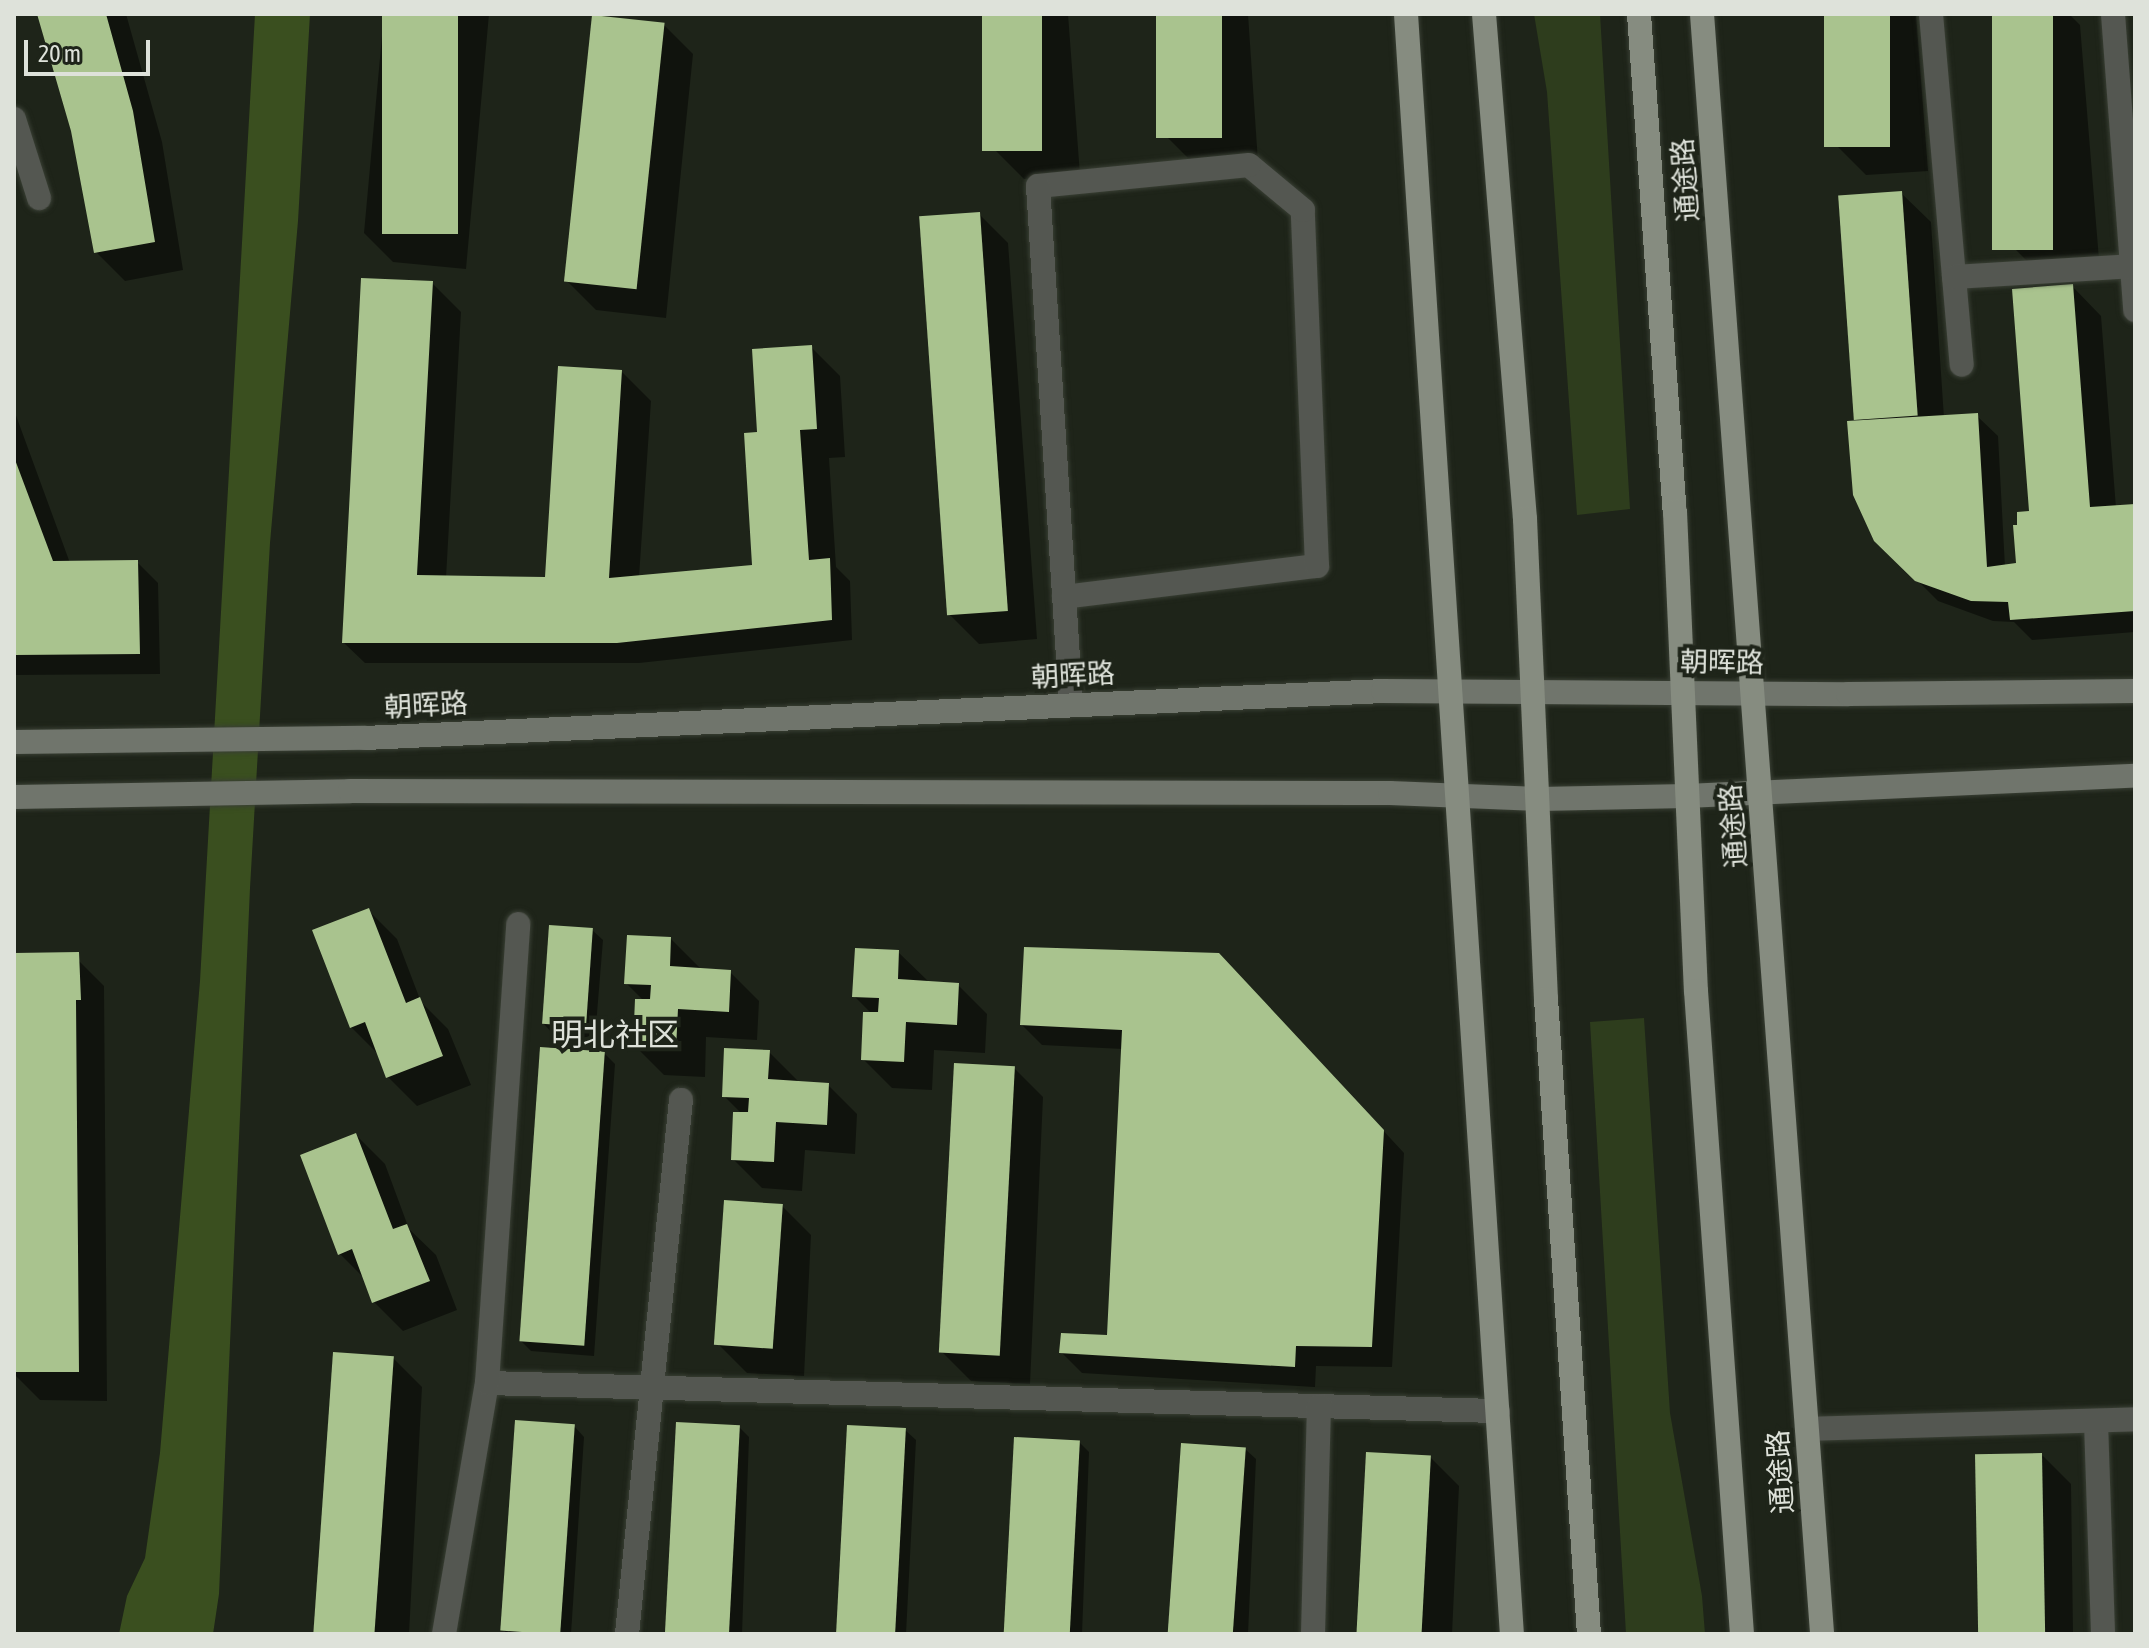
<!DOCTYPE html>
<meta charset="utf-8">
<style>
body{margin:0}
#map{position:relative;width:2149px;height:1648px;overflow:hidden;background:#1e2419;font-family:"Asap Condensed","Noto Sans SC",sans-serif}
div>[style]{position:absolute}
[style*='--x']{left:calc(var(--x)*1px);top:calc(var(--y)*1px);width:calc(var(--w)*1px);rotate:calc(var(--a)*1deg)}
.green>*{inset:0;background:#2e3d1d}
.water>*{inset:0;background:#3a4f1f}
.shadow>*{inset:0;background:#0007}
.building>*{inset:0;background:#a9c38e;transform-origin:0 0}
.roads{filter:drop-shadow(0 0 2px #393f34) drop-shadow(0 0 2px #393f34)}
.lane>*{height:24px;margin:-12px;padding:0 12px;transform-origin:12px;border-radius:12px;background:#545751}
.street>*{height:24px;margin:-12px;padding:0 12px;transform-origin:12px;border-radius:12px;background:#545751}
.secondary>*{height:24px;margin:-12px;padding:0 12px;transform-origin:12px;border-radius:12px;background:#70756c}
.primary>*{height:24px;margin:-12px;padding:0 12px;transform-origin:12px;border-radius:12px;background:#868c80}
span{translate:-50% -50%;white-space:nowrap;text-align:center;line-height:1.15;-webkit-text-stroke:8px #1e2419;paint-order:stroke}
.street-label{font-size:28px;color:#dee2da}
.quarter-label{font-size:32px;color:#dee2da}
.frame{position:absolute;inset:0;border:16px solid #dee2da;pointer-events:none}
.scale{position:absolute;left:24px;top:40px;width:126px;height:36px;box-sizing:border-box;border:4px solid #dee2da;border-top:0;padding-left:10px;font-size:24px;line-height:28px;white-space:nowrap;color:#dee2da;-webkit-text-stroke:6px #1e2419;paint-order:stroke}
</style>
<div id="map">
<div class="green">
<i style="clip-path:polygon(1534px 14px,1600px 14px,1630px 509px,1577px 515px,1547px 92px)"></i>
<i style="clip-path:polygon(1644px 1018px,1670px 1413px,1702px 1596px,1705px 1634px,1626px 1634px,1590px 1022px)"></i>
</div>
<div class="water">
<i style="clip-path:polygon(255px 14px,310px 14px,298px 221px,270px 543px,250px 888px,219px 1594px,213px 1634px,119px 1634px,127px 1596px,145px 1558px,160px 1453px,200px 981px)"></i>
</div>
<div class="shadow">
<i style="clip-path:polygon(39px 14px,126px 14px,162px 142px,183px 270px,125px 281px,96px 252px,73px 131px)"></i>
<i style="clip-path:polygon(384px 14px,489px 14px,466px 269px,393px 262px,364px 233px)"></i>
<i style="clip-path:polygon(984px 14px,1068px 14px,1080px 175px,1024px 179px,995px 150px)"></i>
<i style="clip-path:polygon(1158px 14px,1248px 14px,1258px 162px,1196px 166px,1167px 137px)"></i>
<i style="clip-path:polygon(1826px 14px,1916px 14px,1928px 171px,1866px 175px,1837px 146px)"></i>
<i style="clip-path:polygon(1994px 14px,2069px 14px,2080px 25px,2100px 272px,2043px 277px,2014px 248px)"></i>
<i style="clip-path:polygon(664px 25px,693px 54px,666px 318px,596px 310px,567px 281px)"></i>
<i style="clip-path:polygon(1901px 193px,1931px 222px,1944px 418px,1977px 416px,1998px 436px,2005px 567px,2018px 565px,2019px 526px,2031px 513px,2072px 286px,2101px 316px,2116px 508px,2135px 506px,2135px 632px,2032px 640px,2014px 622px,1993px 621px,1938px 601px,1876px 539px,1860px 423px,1856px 419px)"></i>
<i style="clip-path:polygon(979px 214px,1008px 243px,1037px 639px,979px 644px,950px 615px)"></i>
<i style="clip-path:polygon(432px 283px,461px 312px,446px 578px,547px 579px,622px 372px,651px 401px,639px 577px,754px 567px,759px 434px,811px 347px,840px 376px,845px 457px,829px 458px,836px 567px,850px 581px,852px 640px,639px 663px,365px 663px,344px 643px)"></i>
<i style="clip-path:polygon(14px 410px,70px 563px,137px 562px,158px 583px,160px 674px,14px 675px)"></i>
<i style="clip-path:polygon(368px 910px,397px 939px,421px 1002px,448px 1029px,471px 1085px,417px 1106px,388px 1077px,380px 1056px,351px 1027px)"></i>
<i style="clip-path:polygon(592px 930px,603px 940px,595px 1038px,553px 1034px,543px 1023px)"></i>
<i style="clip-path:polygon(671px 939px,700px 968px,730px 972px,759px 1001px,757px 1040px,706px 1037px,705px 1077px,664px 1075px,635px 1046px,644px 1001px,626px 983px)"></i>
<i style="clip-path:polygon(898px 952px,928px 981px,958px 985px,987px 1014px,985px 1053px,934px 1050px,932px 1090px,892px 1088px,863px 1059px,872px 1014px,854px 996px)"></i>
<i style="clip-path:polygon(14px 957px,75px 957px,104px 986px,107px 1401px,40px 1400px,14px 1374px)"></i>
<i style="clip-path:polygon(1240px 976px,1404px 1153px,1392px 1367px,1316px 1366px,1315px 1387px,1082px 1373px,1061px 1352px,1109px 1338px,1123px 1049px,1042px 1045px,1022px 1025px)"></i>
<i style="clip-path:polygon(769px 1052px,798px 1081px,828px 1085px,857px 1114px,855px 1154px,805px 1150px,802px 1191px,762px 1188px,733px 1159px,742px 1114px,724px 1096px)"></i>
<i style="clip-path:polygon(604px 1053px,615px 1064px,594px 1356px,531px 1351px,521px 1341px)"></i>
<i style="clip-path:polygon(1014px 1068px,1043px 1097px,1030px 1384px,971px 1381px,942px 1352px)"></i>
<i style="clip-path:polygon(356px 1135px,385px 1164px,409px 1229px,436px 1255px,457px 1310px,403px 1331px,374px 1302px,366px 1280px,339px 1253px)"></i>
<i style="clip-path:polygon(782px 1206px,811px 1235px,804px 1376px,747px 1373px,718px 1344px)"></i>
<i style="clip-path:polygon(393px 1358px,422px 1387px,409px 1634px,321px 1634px)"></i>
<i style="clip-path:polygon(574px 1426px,584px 1437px,571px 1634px,507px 1634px,504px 1630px)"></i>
<i style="clip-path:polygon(739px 1427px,749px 1437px,742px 1634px,670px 1634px)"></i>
<i style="clip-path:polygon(905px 1430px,916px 1440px,906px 1634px,838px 1634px)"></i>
<i style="clip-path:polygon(1079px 1442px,1089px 1452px,1082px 1634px,1009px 1634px)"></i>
<i style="clip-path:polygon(1245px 1449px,1256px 1459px,1248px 1634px,1174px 1634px)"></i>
<i style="clip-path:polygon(2042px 1455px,2071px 1484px,2073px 1634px,1979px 1634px)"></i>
<i style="clip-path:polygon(1430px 1457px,1459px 1486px,1452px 1634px,1359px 1634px)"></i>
</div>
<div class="building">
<i style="clip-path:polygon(37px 14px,106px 14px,133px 111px,155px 242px,94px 253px,71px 131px)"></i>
<i style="left:382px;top:14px;width:76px;height:220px"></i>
<i style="left:982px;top:14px;width:60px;height:137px"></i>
<i style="left:1156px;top:14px;width:66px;height:124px"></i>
<i style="left:1824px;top:14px;width:66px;height:133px"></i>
<i style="left:1992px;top:14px;width:61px;height:236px"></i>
<i style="left:592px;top:15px;width:73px;height:268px;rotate:6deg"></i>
<i style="left:1902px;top:191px;width:225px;height:64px;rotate:86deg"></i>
<i style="left:980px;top:212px;width:400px;height:61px;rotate:86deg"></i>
<i style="clip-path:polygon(361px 278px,433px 281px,417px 575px,545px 577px,558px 366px,622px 370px,609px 578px,752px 565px,744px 433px,757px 432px,752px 349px,812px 345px,817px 429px,800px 430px,809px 560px,830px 558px,832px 620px,617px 643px,342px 643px)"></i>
<i style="clip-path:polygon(2073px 284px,2090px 507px,2135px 504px,2135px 611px,2010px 620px,2008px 602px,1971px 601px,1915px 581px,1874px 541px,1853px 495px,1847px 421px,1978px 413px,1987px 567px,2016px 563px,2013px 525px,2017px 525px,2017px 512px,2029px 511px,2012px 289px)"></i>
<i style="clip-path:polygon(14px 457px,53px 561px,138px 560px,140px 654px,14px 655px)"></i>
<i style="clip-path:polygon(369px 908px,406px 1003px,420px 997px,443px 1056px,386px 1078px,365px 1022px,350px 1028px,312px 930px)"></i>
<i style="left:549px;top:925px;width:44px;height:99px;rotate:4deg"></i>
<i style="clip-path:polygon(627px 935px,671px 937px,670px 966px,731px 970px,729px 1012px,678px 1009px,676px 1049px,633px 1047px,635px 999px,650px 999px,651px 985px,624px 984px)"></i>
<i style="clip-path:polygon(1024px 947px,1219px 953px,1384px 1130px,1372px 1347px,1296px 1346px,1295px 1367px,1059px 1353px,1061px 1333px,1107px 1335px,1122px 1030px,1020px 1025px)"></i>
<i style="clip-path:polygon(855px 948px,899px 950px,898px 979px,959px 983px,957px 1025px,906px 1022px,904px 1062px,861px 1060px,863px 1012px,878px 1012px,879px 998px,852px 997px)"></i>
<i style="clip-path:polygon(79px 952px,81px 1000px,76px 1000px,79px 1372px,14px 1372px,14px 953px)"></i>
<i style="left:540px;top:1047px;width:65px;height:295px;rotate:4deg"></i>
<i style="clip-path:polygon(724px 1048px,770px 1050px,768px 1079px,829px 1083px,827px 1125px,776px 1122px,774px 1162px,731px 1160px,733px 1112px,748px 1112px,749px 1098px,722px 1097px)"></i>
<i style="left:954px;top:1063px;width:61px;height:290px;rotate:3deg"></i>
<i style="clip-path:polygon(356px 1133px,393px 1229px,407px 1224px,430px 1281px,372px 1303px,352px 1249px,338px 1255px,300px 1155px)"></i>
<i style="left:724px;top:1200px;width:59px;height:145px;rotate:4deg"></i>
<i style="left:333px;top:1352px;width:61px;height:282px;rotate:4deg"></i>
<i style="left:515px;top:1420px;width:60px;height:211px;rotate:4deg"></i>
<i style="left:676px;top:1422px;width:64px;height:212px;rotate:3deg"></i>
<i style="left:847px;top:1425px;width:59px;height:209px;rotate:3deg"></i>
<i style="left:1014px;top:1437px;width:66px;height:197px;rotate:3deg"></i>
<i style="left:1181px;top:1443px;width:65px;height:191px;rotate:4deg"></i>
<i style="left:1366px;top:1452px;width:65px;height:182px;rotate:3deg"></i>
<i style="left:2042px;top:1453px;width:181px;height:67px;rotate:89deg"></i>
</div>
<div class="roads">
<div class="lane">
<i style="--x:1931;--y:14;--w:352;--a:85"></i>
<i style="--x:2113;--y:14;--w:297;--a:85.7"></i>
<i style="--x:14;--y:119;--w:83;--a:72.4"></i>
<i style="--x:1954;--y:277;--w:181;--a:-3.5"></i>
<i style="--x:487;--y:1383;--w:1011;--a:1.59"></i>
<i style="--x:2096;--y:1422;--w:212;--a:88.1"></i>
<i style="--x:444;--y:1634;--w:255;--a:-80.3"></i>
<i style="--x:487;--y:1383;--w:460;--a:-86.1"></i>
<i style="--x:627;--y:1634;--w:537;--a:-84.23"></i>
<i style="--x:1313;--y:1634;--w:228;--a:-88.5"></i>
</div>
<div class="street">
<i style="--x:1064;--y:597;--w:255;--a:-7"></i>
<i style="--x:1317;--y:566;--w:356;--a:-92.3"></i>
<i style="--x:1303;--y:210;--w:70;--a:-140.2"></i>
<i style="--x:1249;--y:165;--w:212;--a:174.3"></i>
<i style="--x:1038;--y:186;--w:520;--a:86.36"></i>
<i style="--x:1807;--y:1429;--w:328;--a:-1.7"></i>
</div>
<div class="secondary">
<i style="--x:14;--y:742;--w:351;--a:-0.7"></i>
<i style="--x:365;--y:738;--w:1019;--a:-2.64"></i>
<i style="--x:1383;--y:691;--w:465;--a:0.4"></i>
<i style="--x:1848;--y:694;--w:287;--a:-0.6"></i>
<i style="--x:14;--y:797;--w:336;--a:-1"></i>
<i style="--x:350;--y:791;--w:1040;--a:0.11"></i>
<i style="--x:1390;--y:793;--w:149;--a:2.3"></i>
<i style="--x:1539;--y:799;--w:148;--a:-1.2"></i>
<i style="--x:1687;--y:796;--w:448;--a:-2.6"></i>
</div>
<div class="primary">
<i style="--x:1406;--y:14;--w:1623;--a:86.26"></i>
<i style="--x:1484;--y:14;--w:507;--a:85.36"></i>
<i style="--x:1525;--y:519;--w:480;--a:87.5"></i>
<i style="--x:1546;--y:999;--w:636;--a:86.13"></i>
<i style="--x:1639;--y:14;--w:499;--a:85.9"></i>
<i style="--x:1675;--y:512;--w:479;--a:87.5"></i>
<i style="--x:1696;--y:991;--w:645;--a:85.91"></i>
<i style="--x:1702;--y:14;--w:1624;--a:85.76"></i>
</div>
</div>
<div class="street-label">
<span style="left:1685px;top:180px;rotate:-94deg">通途路</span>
<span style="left:1722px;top:662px;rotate:1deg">朝晖路</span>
<span style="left:1073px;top:675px;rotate:-3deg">朝晖路</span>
<span style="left:426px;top:705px;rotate:-3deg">朝晖路</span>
<span style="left:1733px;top:826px;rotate:-94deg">通途路</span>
<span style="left:1780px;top:1472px;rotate:-94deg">通途路</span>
</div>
<div class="quarter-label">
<span style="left:615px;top:1035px">明北社区</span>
</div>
<div class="frame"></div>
<div class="scale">20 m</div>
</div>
